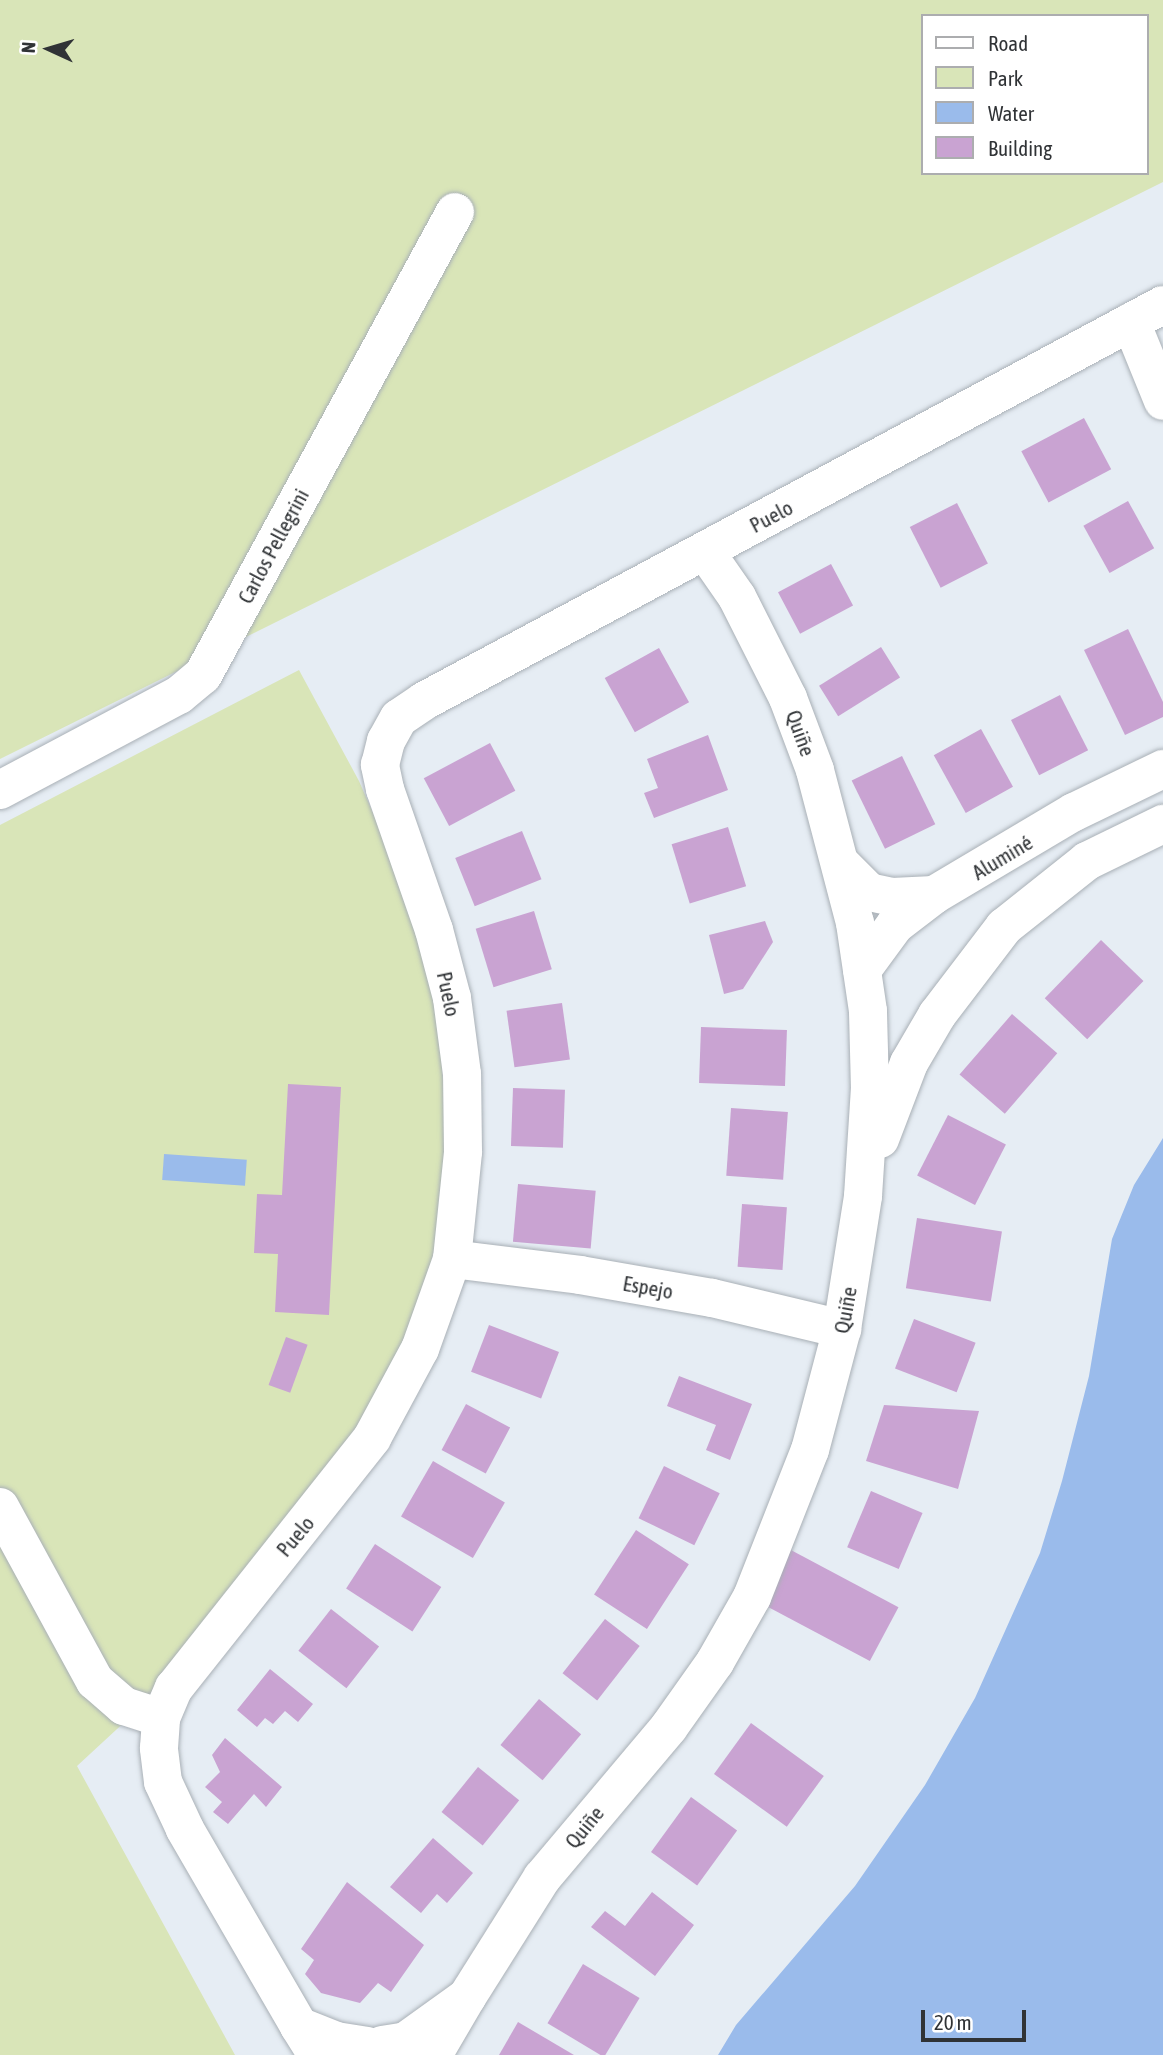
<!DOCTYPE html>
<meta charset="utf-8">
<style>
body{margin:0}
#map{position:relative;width:1163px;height:2055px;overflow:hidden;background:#e6edf4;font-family:"Asap Condensed",sans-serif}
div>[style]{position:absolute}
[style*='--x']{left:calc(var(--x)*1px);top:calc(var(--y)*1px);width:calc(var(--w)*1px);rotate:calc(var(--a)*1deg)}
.green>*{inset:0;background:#d9e5b8}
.water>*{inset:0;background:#9abbeb;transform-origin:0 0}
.building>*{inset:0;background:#c9a3d2;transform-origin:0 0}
.roads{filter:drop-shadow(0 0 2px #a9b0b6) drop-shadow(0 0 2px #a9b0b6)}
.minor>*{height:38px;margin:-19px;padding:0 19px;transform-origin:19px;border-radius:19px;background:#fff}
span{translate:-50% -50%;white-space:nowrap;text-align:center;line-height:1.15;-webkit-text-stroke:5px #fff;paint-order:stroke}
.street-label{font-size:21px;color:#303336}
.legend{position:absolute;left:921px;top:14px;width:228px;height:161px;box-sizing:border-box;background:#fff;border:2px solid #acadaf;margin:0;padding:9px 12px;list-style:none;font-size:21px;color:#303336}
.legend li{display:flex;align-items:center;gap:14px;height:35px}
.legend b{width:35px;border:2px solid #acadaf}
.north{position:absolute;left:14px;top:14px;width:70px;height:70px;-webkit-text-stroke:5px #fff;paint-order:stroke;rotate:274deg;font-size:19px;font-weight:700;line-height:28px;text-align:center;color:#303336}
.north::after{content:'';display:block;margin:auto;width:24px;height:32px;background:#303336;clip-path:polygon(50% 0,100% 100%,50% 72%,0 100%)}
.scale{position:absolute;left:921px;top:2010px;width:105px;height:32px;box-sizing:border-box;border:4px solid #303336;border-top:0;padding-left:9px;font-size:21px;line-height:24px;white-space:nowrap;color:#303336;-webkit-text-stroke:5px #fff;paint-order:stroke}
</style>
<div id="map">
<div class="green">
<i style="clip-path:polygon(evenodd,0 0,1163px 0,1163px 182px,0 759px,0 0,923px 16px,1147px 16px,1147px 173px,923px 173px,923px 16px)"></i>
<i style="clip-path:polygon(299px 670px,359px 781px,405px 886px,439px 1003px,449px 1198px,414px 1322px,365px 1423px,156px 1693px,77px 1766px,235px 2055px,0 2055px,0 825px)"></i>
</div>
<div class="water">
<i style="clip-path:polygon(1163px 1138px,1163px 2055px,718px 2055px,736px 2025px,855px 1886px,925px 1785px,975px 1698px,1040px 1553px,1062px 1481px,1089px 1376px,1112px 1239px,1134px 1185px)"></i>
<i style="left:164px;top:1154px;width:83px;height:26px;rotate:4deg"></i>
</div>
<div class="building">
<i style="left:1084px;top:418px;width:58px;height:71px;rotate:62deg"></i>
<i style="left:1128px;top:501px;width:54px;height:51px;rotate:61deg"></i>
<i style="left:957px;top:503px;width:68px;height:53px;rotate:63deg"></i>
<i style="left:831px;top:564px;width:47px;height:60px;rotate:62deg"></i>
<i style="clip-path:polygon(1128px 629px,1163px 702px,1163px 717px,1125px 735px,1084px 650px)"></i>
<i style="left:881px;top:647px;width:36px;height:73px;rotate:58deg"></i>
<i style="left:659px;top:648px;width:62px;height:62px;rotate:61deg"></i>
<i style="left:1060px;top:695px;width:62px;height:55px;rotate:63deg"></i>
<i style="left:981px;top:729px;width:66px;height:54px;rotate:61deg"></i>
<i style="clip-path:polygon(708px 735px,728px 790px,654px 818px,644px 793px,658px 788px,647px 759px)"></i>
<i style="left:490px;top:743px;width:54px;height:75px;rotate:62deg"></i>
<i style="left:902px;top:756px;width:76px;height:56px;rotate:64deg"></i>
<i style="left:728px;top:827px;width:62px;height:59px;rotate:73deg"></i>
<i style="left:522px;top:831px;width:52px;height:72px;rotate:68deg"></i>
<i style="left:534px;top:911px;width:61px;height:61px;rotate:73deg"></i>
<i style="clip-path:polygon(765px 921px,773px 942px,743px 989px,724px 994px,709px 935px)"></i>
<i style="left:1101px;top:940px;width:59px;height:81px;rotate:44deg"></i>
<i style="left:562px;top:1003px;width:57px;height:56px;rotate:82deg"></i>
<i style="left:1012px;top:1014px;width:60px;height:80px;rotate:41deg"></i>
<i style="left:701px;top:1027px;width:86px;height:56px;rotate:2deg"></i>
<i style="clip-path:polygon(288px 1084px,341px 1087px,329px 1315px,275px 1312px,278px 1254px,254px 1253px,257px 1194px,282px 1195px)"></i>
<i style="left:513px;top:1088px;width:52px;height:58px;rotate:2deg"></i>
<i style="left:731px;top:1108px;width:57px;height:68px;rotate:4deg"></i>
<i style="left:948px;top:1115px;width:65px;height:68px;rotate:27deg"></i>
<i style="left:518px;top:1184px;width:78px;height:58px;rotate:5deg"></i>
<i style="left:742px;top:1204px;width:45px;height:63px;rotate:4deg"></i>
<i style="left:917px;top:1218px;width:86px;height:71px;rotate:9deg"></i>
<i style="left:914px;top:1319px;width:66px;height:53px;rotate:21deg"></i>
<i style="left:489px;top:1325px;width:75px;height:50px;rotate:21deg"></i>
<i style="left:286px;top:1337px;width:23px;height:51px;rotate:20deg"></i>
<i style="clip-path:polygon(679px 1376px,752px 1404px,730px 1460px,706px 1450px,716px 1425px,667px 1406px)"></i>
<i style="left:466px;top:1404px;width:50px;height:52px;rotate:28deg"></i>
<i style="clip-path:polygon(884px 1405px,979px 1411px,958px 1489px,866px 1461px)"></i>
<i style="left:433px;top:1461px;width:83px;height:64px;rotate:30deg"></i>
<i style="left:664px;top:1466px;width:62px;height:58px;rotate:26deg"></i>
<i style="left:871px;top:1491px;width:56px;height:61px;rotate:23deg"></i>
<i style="left:636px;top:1530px;width:63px;height:77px;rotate:33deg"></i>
<i style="left:375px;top:1544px;width:79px;height:53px;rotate:33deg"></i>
<i style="left:789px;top:1549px;width:124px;height:61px;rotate:28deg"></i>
<i style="left:331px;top:1609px;width:61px;height:53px;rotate:38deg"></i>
<i style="left:605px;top:1619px;width:44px;height:69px;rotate:38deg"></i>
<i style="clip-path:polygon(270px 1669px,313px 1704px,298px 1722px,285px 1711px,273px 1724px,265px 1718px,257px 1727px,237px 1710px)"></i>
<i style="left:539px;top:1699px;width:55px;height:60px;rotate:40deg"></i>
<i style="left:751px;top:1723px;width:90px;height:63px;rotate:36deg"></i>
<i style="clip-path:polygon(225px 1738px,282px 1787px,266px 1807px,254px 1794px,228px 1824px,213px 1812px,222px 1802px,205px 1787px,220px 1772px,212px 1755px)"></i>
<i style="left:478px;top:1767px;width:53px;height:58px;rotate:39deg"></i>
<i style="left:691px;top:1797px;width:57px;height:68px;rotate:36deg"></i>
<i style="clip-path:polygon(433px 1838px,473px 1873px,447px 1903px,437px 1894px,421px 1913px,390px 1887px)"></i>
<i style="clip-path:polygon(347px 1882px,424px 1945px,391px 1992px,378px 1983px,360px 2003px,321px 1993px,305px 1974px,314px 1960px,301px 1949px)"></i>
<i style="clip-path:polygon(652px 1892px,694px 1925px,655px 1976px,591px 1927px,605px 1911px,625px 1926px)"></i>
<i style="left:583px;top:1964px;width:66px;height:69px;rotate:31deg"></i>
<i style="clip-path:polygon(518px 2022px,574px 2055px,499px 2055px)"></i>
</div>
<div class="roads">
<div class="minor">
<i style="--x:1131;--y:322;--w:85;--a:67.9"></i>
<i style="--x:0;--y:790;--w:203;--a:-28"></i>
<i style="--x:179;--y:695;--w:31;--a:-40"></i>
<i style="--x:203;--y:675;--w:527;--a:-61.44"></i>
<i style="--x:841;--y:864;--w:40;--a:45"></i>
<i style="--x:869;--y:892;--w:24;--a:12"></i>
<i style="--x:892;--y:897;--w:42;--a:-2.7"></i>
<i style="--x:934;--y:895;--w:163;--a:-30.7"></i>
<i style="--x:1074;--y:812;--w:99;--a:-25.8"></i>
<i style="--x:862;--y:970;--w:56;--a:-53.7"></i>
<i style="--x:895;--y:925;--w:49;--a:-37.6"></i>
<i style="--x:880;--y:1139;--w:81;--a:-69.1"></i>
<i style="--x:909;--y:1063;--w:56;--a:-59.7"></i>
<i style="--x:937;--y:1015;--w:111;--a:-52.7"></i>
<i style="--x:1004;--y:927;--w:106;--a:-38.5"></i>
<i style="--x:1087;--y:861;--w:85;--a:-26"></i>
<i style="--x:452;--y:1259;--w:129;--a:7.1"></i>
<i style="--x:580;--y:1275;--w:134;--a:9.9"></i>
<i style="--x:712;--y:1298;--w:134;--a:13.4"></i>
<i style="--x:0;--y:1507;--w:198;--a:61.4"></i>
<i style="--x:95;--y:1681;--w:38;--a:41"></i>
<i style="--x:124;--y:1706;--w:39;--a:18"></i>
<i style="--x:467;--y:1997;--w:141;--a:-57.8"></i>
<i style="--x:542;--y:1878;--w:197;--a:-49.9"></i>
<i style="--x:669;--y:1727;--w:80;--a:-54.7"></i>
<i style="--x:715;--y:1662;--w:75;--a:-60.4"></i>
<i style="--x:752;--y:1597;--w:158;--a:-68.5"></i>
<i style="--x:810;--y:1450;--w:125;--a:-75.2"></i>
<i style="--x:842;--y:1329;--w:135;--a:-81"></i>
<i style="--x:863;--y:1196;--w:107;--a:-86.3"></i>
<i style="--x:870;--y:1089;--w:78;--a:-91.5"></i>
<i style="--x:868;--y:1011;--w:89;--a:-98.4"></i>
<i style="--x:855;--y:923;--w:158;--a:-104.7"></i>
<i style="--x:815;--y:770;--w:77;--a:-110.6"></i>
<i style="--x:788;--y:698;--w:113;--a:-116.8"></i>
<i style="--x:737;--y:597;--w:56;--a:-124.8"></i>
<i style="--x:299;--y:2026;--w:228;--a:-120.1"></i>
<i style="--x:185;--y:1829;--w:52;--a:-115.1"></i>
<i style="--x:163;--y:1782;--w:34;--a:-97"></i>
<i style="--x:159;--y:1748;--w:30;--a:-86"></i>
<i style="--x:161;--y:1718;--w:33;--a:-67"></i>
<i style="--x:174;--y:1688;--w:319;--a:-51.6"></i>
<i style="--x:372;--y:1438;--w:101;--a:-61.7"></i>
<i style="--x:420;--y:1349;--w:96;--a:-70.4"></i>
<i style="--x:452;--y:1259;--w:108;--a:-84.1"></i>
<i style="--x:463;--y:1152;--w:78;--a:-90.7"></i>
<i style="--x:462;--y:1074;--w:77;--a:-97.5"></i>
<i style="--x:452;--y:998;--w:70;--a:-104.8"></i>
<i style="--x:434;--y:930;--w:149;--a:-109.2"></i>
<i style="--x:385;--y:789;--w:25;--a:-102"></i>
<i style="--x:380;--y:765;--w:25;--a:-76"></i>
<i style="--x:386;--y:741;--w:26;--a:-61"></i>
<i style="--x:399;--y:718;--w:30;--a:-34"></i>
<i style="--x:424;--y:701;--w:838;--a:-28.19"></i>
<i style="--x:382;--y:2045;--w:24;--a:-9"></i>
<i style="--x:406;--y:2041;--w:75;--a:-35.8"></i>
<i style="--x:467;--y:1997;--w:67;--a:120.4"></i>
<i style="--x:317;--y:2055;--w:34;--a:-122"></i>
<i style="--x:299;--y:2026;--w:40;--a:22"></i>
<i style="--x:336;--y:2041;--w:32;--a:9"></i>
</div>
</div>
<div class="street-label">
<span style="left:771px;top:516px;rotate:-28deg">Puelo</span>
<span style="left:273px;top:546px;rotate:-62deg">Carlos Pellegrini</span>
<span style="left:801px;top:733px;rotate:70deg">Quiñe</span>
<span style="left:1002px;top:857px;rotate:-31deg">Aluminé</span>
<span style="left:449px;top:994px;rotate:78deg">Puelo</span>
<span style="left:648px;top:1287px;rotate:10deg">Espejo</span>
<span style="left:845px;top:1310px;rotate:-80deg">Quiñe</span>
<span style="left:295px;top:1536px;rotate:-50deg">Puelo</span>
<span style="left:584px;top:1827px;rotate:-51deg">Quiñe</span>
</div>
<ul class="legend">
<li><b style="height:9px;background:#fff"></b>Road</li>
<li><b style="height:19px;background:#d9e5b8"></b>Park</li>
<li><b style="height:19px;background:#9abbeb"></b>Water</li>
<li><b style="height:19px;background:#c9a3d2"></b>Building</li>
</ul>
<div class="north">N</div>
<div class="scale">20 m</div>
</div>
